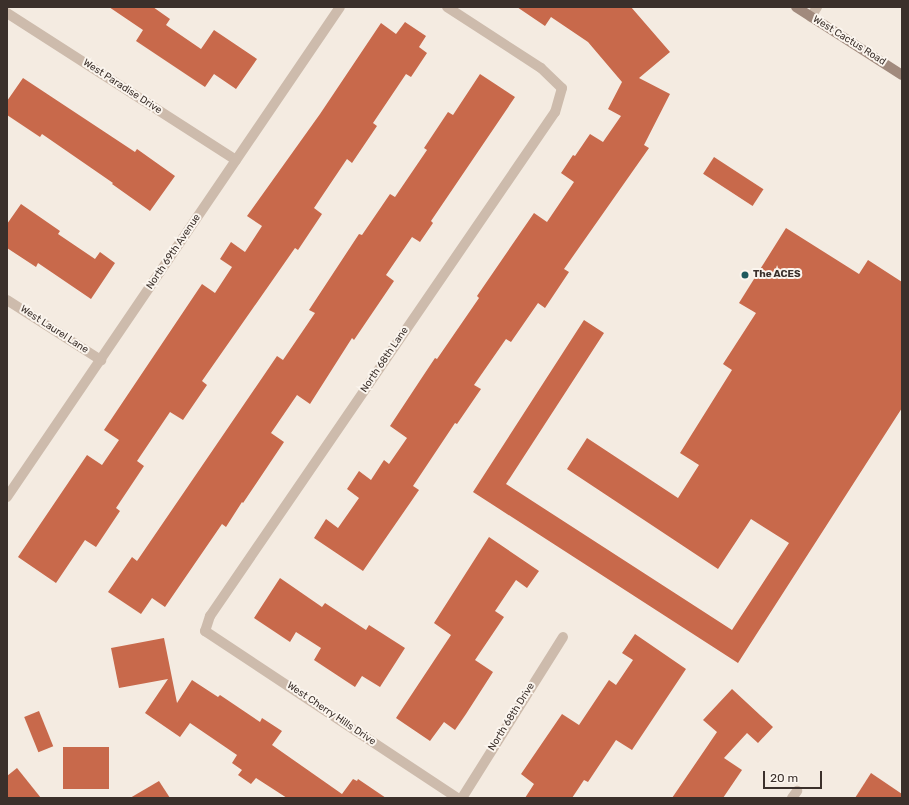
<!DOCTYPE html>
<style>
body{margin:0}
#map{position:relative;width:909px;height:805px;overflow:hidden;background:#f4ebe1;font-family:Rubik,sans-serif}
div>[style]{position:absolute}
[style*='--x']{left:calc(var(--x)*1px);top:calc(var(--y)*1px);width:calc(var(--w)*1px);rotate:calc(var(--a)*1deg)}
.building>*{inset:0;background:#c8694b;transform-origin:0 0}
.minor>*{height:10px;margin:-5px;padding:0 5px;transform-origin:5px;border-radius:5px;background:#cdbbac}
.secondary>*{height:10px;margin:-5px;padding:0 5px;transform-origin:5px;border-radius:5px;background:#a18a7d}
.dots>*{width:11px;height:11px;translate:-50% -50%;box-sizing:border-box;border:2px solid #fbf5ee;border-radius:50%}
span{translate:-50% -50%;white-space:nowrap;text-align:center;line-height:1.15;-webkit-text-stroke:4px #fbf5ee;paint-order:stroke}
.street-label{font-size:10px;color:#3b302b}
.poi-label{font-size:10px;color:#3b302b;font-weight:700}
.left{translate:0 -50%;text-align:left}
.frame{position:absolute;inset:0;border:8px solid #3b302b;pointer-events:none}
.scale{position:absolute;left:763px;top:771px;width:59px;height:18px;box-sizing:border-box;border:2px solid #3b302b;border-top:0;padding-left:5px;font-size:12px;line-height:14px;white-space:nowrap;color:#3b302b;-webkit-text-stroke:3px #fbf5ee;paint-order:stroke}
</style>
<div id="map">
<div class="building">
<i style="clip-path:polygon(109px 7px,153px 7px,170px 19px,166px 25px,201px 49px,214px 30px,257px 59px,236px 89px,214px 74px,205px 87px,136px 41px,143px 30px)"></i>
<i style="clip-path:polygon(517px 7px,631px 7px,670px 52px,639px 78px,670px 94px,644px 145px,649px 148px,564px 269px,569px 272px,545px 308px,538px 303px,511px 342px,506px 339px,474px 385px,481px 389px,457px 424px,455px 423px,413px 486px,419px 490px,363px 571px,314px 538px,326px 519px,338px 528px,359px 498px,347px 489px,359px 471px,371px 480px,384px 460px,389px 464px,407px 438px,390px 426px,421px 379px,435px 358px,437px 359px,479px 298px,477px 296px,534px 213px,547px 222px,574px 182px,561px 173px,573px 155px,575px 156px,590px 134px,603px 142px,621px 116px,608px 109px,622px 82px,588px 42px,551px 17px,545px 26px)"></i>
<i style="clip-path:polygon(405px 22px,426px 36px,419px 47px,427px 53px,411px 77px,406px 74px,373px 123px,377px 126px,352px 163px,347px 159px,314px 208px,322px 214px,298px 250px,295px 248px,202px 381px,207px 385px,183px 420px,170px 412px,137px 461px,144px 466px,116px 508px,120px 511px,96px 547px,85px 540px,56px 583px,18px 557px,87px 455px,102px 465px,119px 440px,104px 430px,202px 284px,215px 293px,232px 267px,220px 259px,231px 242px,245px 252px,262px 226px,247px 216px,320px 114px,381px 23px,396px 34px)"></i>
<i style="clip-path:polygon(480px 74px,515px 97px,431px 221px,433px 223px,420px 242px,412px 237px,386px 275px,394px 281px,354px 340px,352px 338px,310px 404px,297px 395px,271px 433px,284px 442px,243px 503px,242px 502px,226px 527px,222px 524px,165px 607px,152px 598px,141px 614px,108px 592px,132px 557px,137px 561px,277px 356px,283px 360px,315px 313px,309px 310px,359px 234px,362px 235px,390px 194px,395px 197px,427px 150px,424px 148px,448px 112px,453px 115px)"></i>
<i style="clip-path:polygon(23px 78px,135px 152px,137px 149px,175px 176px,150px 211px,112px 184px,113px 183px,42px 134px,40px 137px,7px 115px,7px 101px)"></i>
<i style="left:714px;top:157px;width:59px;height:20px;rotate:33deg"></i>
<i style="clip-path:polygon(21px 204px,60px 231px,58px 234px,95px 259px,100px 252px,115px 263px,91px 299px,38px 263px,36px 267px,7px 248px,7px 224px)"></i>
<i style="clip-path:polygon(786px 228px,859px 274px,868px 260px,902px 282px,902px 408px,738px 663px,473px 492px,584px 320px,604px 333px,506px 484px,732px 630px,789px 543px,751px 519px,718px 569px,567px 469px,587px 438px,678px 498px,699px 465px,680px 453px,732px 370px,723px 364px,756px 313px,739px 303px)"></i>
<i style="clip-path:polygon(489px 537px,539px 571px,527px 588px,516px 580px,495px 611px,504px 617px,475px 660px,493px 672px,466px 714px,455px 730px,444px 722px,430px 741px,396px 718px,451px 635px,434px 623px)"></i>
<i style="clip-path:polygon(280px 578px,322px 607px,325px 603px,366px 630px,369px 625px,405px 648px,380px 687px,362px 676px,355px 687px,314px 660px,321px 648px,296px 632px,290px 642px,254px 618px)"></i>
<i style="clip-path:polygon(635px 634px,686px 669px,632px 750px,616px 740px,588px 782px,584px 780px,572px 798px,525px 798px,534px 784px,521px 774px,562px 714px,579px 725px,609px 680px,616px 685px,633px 660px,622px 653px)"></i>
<i style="clip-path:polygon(164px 638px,177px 703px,192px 680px,218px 697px,220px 695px,260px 722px,262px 718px,282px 731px,272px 745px,342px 794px,353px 779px,357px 781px,358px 779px,386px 798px,287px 798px,256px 778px,251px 784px,238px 775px,242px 770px,232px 763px,237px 755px,190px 723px,180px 737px,145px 713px,168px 679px,119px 688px,111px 648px)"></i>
<i style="clip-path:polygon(732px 689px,773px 727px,758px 743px,747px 733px,724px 758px,742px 770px,723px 798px,672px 798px,717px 732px,703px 720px)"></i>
<i style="left:39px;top:711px;width:38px;height:16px;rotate:68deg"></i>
<i style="left:63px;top:747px;width:46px;height:42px"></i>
<i style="clip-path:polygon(17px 768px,41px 798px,7px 798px,7px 776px)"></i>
<i style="clip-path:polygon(871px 773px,902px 794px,902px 798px,855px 798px)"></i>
<i style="clip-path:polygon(159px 781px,170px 798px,130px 798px)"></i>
</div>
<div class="minor">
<i style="--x:447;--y:7;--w:112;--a:33"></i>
<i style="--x:541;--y:68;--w:29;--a:44"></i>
<i style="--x:562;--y:88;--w:25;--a:106"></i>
<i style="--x:555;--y:112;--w:611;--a:124.39"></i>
<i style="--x:210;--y:616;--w:16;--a:108"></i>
<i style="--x:205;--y:631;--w:302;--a:33.5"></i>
<i style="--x:7;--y:13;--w:272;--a:32.7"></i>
<i style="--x:811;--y:17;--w:12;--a:-59"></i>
<i style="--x:7;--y:300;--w:112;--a:32.6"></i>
<i style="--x:7;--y:497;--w:592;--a:-55.8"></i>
<i style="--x:462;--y:798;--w:190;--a:-57.9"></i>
<i style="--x:792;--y:798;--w:9;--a:-54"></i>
</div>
<div class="secondary">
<i style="--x:796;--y:7;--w:126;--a:32.7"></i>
</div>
<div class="dots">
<i style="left:745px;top:275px;background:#1f5a5e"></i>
</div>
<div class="street-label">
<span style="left:849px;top:41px;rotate:32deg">West Cactus Road</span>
<span style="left:122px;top:87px;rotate:33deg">West Paradise Drive</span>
<span style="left:174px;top:252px;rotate:-56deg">North 69th Avenue</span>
<span style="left:54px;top:330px;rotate:33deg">West Laurel Lane</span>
<span style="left:385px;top:360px;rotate:-56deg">North 68th Lane</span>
<span style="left:331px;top:714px;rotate:34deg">West Cherry Hills Drive</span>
<span style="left:512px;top:717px;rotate:-58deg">North 68th Drive</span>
</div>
<div class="poi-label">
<span class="left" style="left:753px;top:275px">The ACES</span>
</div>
<div class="frame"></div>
<div class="scale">20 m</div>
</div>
